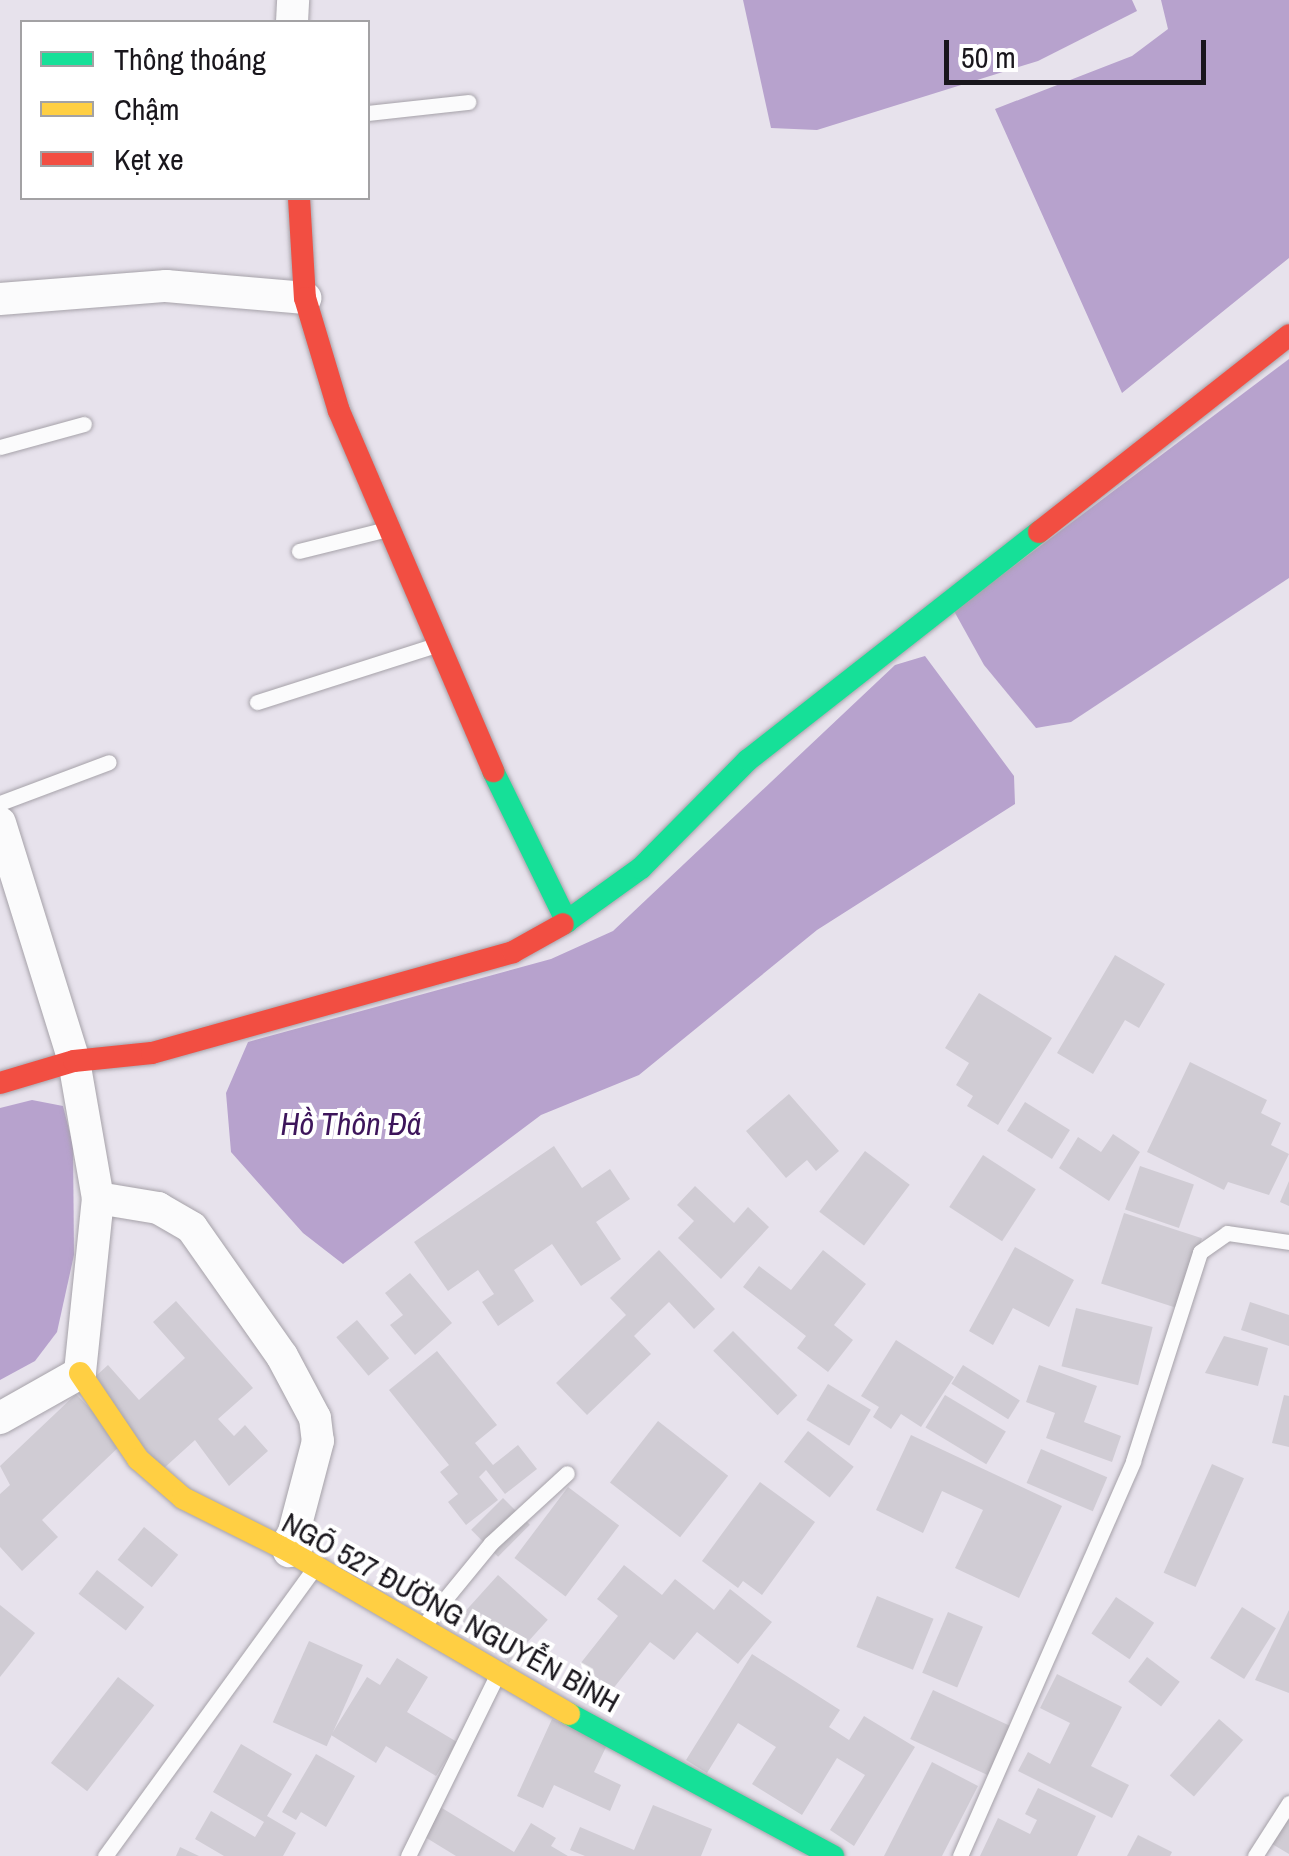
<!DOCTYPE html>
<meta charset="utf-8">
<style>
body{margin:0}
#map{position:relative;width:1289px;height:1856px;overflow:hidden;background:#e7e2ec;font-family:"Archivo Narrow",sans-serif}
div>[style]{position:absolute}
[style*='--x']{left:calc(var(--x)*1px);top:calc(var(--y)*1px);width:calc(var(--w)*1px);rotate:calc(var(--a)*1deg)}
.water>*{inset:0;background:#b7a2cd}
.building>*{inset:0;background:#d0ccd4;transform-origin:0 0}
.roads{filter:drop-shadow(0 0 2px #a6a2a9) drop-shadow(0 0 2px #a6a2a9)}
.lane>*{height:15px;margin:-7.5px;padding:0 7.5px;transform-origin:7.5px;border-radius:7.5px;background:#fbfbfc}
.street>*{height:32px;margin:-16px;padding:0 16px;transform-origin:16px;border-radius:16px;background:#fbfbfc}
.fast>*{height:22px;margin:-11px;padding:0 11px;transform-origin:11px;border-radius:11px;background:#16e098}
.slow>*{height:22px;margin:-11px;padding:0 11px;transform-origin:11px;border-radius:11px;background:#ffcf43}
.jam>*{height:22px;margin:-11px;padding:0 11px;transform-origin:11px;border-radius:11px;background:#f24e42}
span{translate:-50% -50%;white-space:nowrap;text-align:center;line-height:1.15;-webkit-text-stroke:8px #fff;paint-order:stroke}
.street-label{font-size:30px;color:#19161c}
.water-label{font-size:32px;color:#3d155b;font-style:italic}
.legend{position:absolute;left:20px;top:20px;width:350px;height:180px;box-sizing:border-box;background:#fff;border:2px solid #a3a2a4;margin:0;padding:12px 18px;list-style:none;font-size:30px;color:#19161c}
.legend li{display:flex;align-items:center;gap:20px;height:50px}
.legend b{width:50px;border:2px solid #a3a2a4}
.scale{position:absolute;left:944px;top:40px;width:262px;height:45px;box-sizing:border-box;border:5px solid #19161c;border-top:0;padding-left:12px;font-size:30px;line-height:35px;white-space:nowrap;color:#19161c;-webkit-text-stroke:8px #fff;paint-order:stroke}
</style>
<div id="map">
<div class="water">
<i style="clip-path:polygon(743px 0,1132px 0,1137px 11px,1038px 61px,817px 130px,771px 128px)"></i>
<i style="clip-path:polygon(1161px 0,1289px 0,1289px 258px,1122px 393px,995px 109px,1132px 56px,1168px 29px)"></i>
<i style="clip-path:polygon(1289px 359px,1289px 578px,1071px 722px,1036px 728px,984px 665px,954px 611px)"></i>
<i style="clip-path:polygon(925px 656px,1014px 776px,1015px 804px,817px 930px,639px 1075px,541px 1115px,343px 1264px,303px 1233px,231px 1152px,226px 1093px,248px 1042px,551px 959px,613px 931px,895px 665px)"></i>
<i style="clip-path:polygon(32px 1100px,63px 1106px,73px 1145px,74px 1255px,57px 1332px,35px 1361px,0 1380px,0 1108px)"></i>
</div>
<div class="building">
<i style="clip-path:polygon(1115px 955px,1165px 984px,1139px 1028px,1125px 1020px,1093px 1074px,1057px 1053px)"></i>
<i style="clip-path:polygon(979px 993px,1052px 1038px,998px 1125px,967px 1106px,973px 1096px,956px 1085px,969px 1063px,945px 1048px)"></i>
<i style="clip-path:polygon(1190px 1062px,1267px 1100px,1261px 1113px,1281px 1123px,1271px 1145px,1289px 1154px,1269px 1195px,1228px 1182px,1224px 1190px,1147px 1152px)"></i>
<i style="clip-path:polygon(789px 1094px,839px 1151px,816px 1171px,807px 1160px,786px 1178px,746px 1131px)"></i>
<i style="left:1025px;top:1102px;width:53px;height:34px;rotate:32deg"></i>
<i style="clip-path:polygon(1113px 1134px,1140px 1152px,1109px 1201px,1059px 1168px,1078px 1137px,1101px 1152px)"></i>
<i style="clip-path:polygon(554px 1146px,582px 1188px,610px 1169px,630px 1199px,596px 1222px,621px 1259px,581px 1286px,552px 1244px,514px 1270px,534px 1301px,498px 1326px,482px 1302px,494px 1294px,478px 1270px,448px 1291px,414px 1242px)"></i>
<i style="left:865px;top:1151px;width:56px;height:76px;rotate:37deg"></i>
<i style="left:983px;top:1155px;width:63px;height:62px;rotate:33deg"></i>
<i style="left:1140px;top:1166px;width:57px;height:46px;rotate:19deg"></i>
<i style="clip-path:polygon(1289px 1181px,1289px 1206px,1280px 1202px)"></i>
<i style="clip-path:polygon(695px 1186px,734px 1223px,748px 1207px,769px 1227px,721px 1279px,678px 1238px,694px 1221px,677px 1205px)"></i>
<i style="left:1124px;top:1213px;width:82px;height:74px;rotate:18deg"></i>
<i style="clip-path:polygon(1015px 1247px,1074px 1280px,1049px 1327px,1013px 1308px,993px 1345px,969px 1331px)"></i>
<i style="clip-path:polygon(659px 1250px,715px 1309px,694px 1329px,669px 1302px,634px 1336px,651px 1354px,587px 1415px,556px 1383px,626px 1315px,610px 1298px)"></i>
<i style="clip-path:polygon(823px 1250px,866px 1284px,834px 1325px,853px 1340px,828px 1372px,797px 1348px,806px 1336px,743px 1287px,759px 1266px,791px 1290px)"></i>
<i style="clip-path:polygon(410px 1273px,452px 1323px,415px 1355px,390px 1325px,403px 1315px,385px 1293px)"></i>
<i style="clip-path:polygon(176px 1301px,253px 1388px,218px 1419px,234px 1436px,245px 1425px,268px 1451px,229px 1486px,195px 1440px,163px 1469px,87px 1384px,108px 1365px,139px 1400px,185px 1358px,153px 1322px)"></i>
<i style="clip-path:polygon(1250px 1302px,1289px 1315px,1289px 1346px,1241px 1330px)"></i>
<i style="left:1076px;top:1308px;width:79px;height:60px;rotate:14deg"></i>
<i style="left:357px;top:1320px;width:50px;height:27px;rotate:50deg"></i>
<i style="left:733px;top:1331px;width:91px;height:28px;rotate:45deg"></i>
<i style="clip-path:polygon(1224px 1336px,1268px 1348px,1258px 1386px,1205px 1373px)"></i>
<i style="clip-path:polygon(896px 1340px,954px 1377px,921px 1427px,901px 1414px,891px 1429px,873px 1417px,879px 1407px,861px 1396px)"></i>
<i style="clip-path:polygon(437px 1351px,497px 1425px,475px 1443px,493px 1465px,518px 1445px,537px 1469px,505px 1494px,486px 1470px,479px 1477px,498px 1500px,466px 1525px,448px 1502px,458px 1494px,440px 1472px,449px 1465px,389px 1390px)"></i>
<i style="left:963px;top:1365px;width:67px;height:22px;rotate:32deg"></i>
<i style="clip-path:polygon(1039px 1365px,1097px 1386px,1084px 1422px,1121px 1436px,1112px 1462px,1046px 1438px,1055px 1413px,1026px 1402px)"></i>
<i style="left:828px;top:1384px;width:50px;height:42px;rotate:31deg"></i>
<i style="clip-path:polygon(76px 1394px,123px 1443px,42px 1520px,58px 1537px,22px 1571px,0 1547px,0 1494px,10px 1485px,0 1466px)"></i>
<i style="left:945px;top:1395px;width:71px;height:38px;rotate:31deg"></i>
<i style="clip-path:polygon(1284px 1395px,1289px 1396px,1289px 1447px,1272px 1443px)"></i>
<i style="left:658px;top:1421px;width:89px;height:78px;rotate:38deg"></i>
<i style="left:808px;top:1431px;width:58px;height:39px;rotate:38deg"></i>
<i style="clip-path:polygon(911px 1435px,1062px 1506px,1019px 1598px,955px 1568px,983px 1510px,942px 1491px,923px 1533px,876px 1510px)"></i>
<i style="left:1041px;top:1449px;width:72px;height:37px;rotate:23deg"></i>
<i style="left:1212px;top:1464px;width:35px;height:119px;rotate:24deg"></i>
<i style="clip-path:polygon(760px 1482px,815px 1522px,762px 1595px,743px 1581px,738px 1588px,702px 1561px)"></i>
<i style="left:568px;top:1487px;width:64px;height:89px;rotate:37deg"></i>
<i style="left:503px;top:1498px;width:38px;height:45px;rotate:45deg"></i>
<i style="left:144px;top:1527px;width:44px;height:42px;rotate:39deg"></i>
<i style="clip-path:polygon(624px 1565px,662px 1595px,675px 1579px,714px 1610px,730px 1589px,772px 1622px,738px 1664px,697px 1632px,674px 1660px,650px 1642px,612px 1690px,580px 1664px,618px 1616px,597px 1599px)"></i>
<i style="left:97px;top:1570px;width:60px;height:30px;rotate:38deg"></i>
<i style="left:498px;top:1575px;width:67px;height:58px;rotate:42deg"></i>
<i style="left:877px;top:1596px;width:61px;height:55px;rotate:22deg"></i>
<i style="left:1116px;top:1597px;width:46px;height:44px;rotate:34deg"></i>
<i style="clip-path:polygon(0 1605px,35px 1633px,0 1677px)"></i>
<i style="left:1242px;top:1607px;width:40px;height:60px;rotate:32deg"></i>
<i style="clip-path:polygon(1289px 1610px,1289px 1693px,1255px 1680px)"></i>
<i style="left:948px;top:1612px;width:38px;height:66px;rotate:23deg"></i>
<i style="left:309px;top:1641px;width:59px;height:89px;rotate:24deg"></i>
<i style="clip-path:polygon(752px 1654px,840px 1710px,829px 1727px,849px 1740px,864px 1716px,915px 1747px,854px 1846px,830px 1830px,865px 1775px,837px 1758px,802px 1815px,752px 1784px,776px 1747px,738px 1723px,707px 1773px,686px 1760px)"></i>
<i style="left:1147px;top:1657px;width:41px;height:31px;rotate:37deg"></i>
<i style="clip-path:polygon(397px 1658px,428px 1677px,407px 1712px,457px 1742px,436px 1776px,386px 1746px,376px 1763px,331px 1735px,367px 1677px,380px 1685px)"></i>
<i style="clip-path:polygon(1057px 1674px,1122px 1707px,1091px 1766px,1129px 1785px,1112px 1818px,1018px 1771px,1028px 1752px,1050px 1764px,1070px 1723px,1040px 1708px)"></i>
<i style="left:118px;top:1677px;width:46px;height:109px;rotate:38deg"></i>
<i style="left:933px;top:1690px;width:87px;height:54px;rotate:25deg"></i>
<i style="clip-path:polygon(552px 1719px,607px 1745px,594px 1772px,621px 1785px,610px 1811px,554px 1785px,543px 1808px,517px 1796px)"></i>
<i style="left:1219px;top:1719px;width:32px;height:75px;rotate:41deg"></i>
<i style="clip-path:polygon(241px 1744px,292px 1774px,267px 1816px,296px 1833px,283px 1856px,224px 1856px,195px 1839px,211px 1811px,255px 1837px,264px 1822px,213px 1792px)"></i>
<i style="clip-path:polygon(316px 1754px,355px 1776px,326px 1827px,301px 1812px,296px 1820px,282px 1812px)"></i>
<i style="clip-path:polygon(932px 1762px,978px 1786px,942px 1856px,884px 1856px)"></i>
<i style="clip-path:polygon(1038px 1788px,1096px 1816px,1077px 1856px,980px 1856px,998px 1818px,1030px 1834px,1037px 1820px,1025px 1814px)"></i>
<i style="clip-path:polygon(437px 1805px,514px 1852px,531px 1823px,556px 1838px,551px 1846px,568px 1856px,456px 1856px,420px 1834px)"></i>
<i style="clip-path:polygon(653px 1805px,712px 1829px,701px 1856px,585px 1856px,570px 1850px,580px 1827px,634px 1850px)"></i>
<i style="clip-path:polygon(1289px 1806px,1289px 1854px,1267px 1841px)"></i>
<i style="clip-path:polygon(1138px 1835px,1172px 1852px,1170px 1856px,1127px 1856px)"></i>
<i style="clip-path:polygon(180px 1847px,199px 1856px,176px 1856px)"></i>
</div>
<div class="roads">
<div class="lane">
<i style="--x:368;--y:113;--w:101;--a:-6.3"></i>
<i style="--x:0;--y:447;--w:87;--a:-15.3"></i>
<i style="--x:299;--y:551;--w:87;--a:-14"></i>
<i style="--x:257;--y:702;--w:184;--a:-17.7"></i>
<i style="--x:0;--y:803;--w:116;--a:-20.6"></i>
<i style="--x:423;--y:1626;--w:107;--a:-50.7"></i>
<i style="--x:491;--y:1543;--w:103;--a:-42.6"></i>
<i style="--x:105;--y:1856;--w:354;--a:-54"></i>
<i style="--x:408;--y:1856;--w:197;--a:-63.8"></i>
<i style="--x:960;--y:1856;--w:431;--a:-66.3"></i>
<i style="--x:1133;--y:1461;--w:219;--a:-72.2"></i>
<i style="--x:1200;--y:1252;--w:33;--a:-35"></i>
<i style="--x:1227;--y:1233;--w:63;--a:8.3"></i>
<i style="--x:1255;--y:1856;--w:63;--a:-57.3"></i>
</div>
<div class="street">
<i style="--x:292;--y:22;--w:22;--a:-87"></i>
<i style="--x:0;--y:299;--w:167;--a:-4.5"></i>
<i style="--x:166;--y:286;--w:140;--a:4.9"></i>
<i style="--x:0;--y:823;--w:249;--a:72.7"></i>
<i style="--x:74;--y:1061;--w:139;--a:80.1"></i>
<i style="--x:98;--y:1198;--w:176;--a:95.9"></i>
<i style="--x:80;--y:1373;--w:92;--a:150.6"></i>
<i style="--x:98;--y:1198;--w:61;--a:9.5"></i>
<i style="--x:158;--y:1208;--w:39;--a:30"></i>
<i style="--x:192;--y:1228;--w:156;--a:54.9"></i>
<i style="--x:282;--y:1356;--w:70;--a:62"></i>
<i style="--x:315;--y:1418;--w:23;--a:83"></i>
<i style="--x:318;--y:1441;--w:114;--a:104.8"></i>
</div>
<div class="fast">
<i style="--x:493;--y:771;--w:168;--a:63.9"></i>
<i style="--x:563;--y:924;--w:96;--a:-35.7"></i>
<i style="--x:641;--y:868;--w:152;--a:-45.3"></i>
<i style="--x:748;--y:760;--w:370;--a:-38.1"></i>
<i style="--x:569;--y:1714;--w:300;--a:28.3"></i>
</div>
<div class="slow">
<i style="--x:80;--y:1373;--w:104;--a:56"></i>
<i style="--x:138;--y:1459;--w:60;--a:40.9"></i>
<i style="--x:183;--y:1498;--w:119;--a:26.6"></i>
<i style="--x:289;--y:1551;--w:324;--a:30.2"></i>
</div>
<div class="jam">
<i style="--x:299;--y:198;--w:100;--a:86.6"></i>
<i style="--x:305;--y:298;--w:118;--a:73.3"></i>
<i style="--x:339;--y:411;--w:392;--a:66.8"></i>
<i style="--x:1039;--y:532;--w:318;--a:-38.2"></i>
<i style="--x:0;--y:1083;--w:77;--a:-16.6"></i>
<i style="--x:74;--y:1061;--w:78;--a:-5.9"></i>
<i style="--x:152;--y:1053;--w:375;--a:-15.6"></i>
<i style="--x:513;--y:952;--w:57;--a:-29.2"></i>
</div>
</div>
<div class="street-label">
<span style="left:451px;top:1612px;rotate:29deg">NGÕ 527 ĐƯỜNG NGUYỄN BÌNH</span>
</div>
<div class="water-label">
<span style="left:351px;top:1124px">Hồ Thôn Đá</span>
</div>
<ul class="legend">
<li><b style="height:12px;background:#16e098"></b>Thông thoáng</li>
<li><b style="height:12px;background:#ffcf43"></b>Chậm</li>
<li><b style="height:12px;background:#f24e42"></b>Kẹt xe</li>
</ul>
<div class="scale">50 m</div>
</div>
